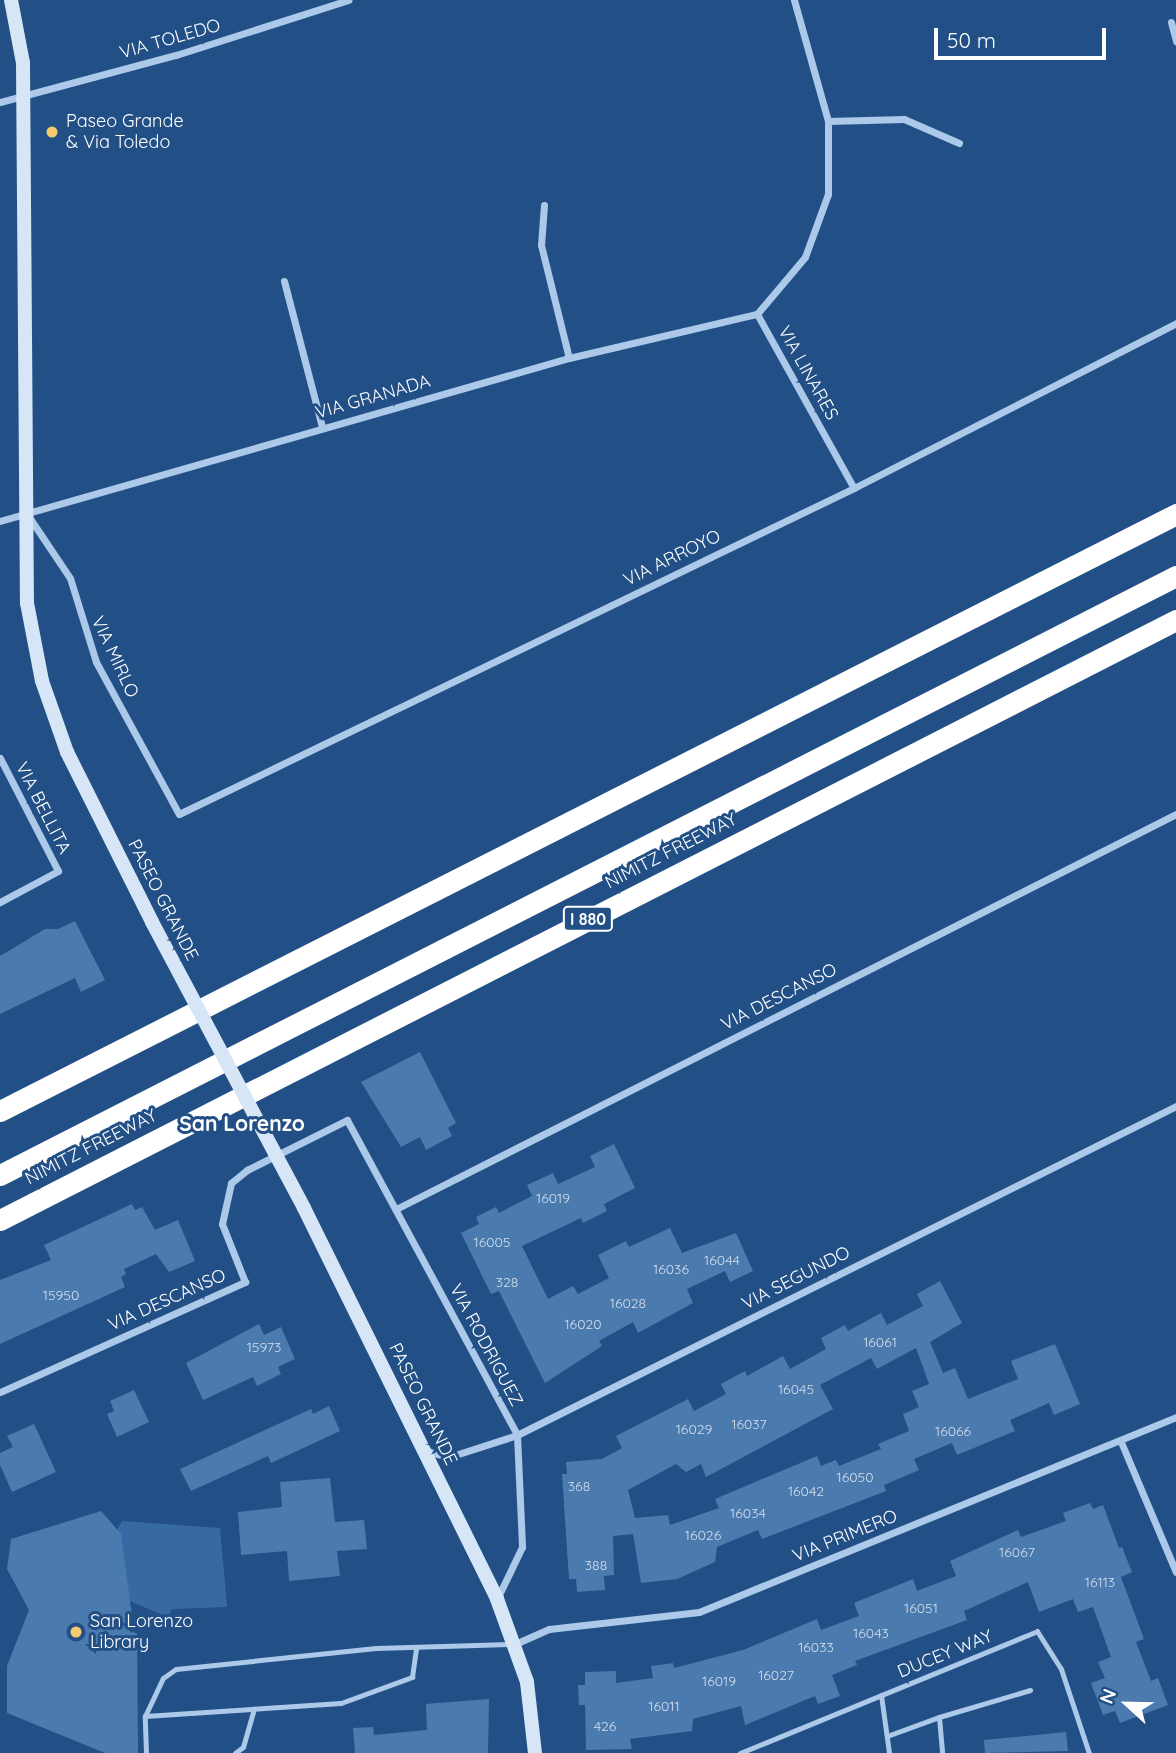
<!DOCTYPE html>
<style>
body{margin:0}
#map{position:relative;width:1176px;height:1753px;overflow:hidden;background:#225086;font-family:Quicksand,sans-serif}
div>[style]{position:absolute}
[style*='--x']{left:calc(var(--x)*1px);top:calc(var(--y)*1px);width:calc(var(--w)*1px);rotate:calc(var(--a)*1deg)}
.green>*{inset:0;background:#376aa3}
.building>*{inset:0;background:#4b7aae}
.lane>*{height:5px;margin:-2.5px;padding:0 2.5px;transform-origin:2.5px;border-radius:2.5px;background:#acc9e9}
.street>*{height:7px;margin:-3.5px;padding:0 3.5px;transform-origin:3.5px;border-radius:3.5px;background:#acc9e9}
.secondary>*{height:14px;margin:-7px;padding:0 7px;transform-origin:7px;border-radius:7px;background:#d7e6f7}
.highway>*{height:21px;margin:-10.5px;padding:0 10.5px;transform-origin:10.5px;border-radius:10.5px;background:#fff}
.secondary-bridge>*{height:14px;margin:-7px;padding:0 7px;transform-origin:7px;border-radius:7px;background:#d7e6f7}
.dots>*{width:19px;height:19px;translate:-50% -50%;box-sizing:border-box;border:4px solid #225086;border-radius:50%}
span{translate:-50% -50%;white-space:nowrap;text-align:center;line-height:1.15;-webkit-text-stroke:6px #225086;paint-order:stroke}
.number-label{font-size:14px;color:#d2deeb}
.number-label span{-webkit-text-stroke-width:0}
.shield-label span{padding:2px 5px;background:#225086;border:2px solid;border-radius:5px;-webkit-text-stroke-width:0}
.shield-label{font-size:16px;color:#fff;font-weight:700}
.street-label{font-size:18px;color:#fff}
.poi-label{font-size:18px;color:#fff}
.left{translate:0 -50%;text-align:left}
.quarter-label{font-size:21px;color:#fff;font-weight:700}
.north{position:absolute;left:1092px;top:1669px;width:70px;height:70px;-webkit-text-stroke:5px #225086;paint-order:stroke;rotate:292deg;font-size:19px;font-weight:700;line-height:28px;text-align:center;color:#fff}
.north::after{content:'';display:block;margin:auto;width:24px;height:32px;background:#fff;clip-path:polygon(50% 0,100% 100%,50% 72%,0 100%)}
.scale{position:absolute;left:934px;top:28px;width:172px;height:32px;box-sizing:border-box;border:4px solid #fff;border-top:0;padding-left:9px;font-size:21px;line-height:24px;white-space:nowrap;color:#fff;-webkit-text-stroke:5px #225086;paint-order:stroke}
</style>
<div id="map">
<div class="green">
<i style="clip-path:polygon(122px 1521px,220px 1528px,227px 1607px,172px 1609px,168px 1617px,127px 1600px,117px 1530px)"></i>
</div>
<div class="building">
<i style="clip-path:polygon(75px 921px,105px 980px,81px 992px,75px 978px,0 1014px,0 956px,45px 929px,58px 929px)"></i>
<i style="clip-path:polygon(420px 1052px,456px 1123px,448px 1128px,452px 1136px,426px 1150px,420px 1137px,401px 1147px,361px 1082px)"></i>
<i style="clip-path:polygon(614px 1144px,635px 1188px,604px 1204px,607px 1211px,583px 1223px,581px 1218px,522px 1246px,548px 1299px,573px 1286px,578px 1294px,609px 1278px,598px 1255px,626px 1241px,629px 1247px,670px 1228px,682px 1253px,736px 1233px,753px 1271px,730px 1282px,725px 1271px,687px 1289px,693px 1303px,638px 1333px,633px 1322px,599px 1341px,602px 1346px,545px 1383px,499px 1291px,491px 1294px,461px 1233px,479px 1224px,476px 1217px,496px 1207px,499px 1213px,532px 1196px,527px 1185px,553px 1173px,558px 1184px,595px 1167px,590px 1156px)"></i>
<i style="clip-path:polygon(132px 1204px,135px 1210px,142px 1207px,155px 1230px,178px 1220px,195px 1261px,169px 1272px,156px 1254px,124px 1269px,126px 1274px,121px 1277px,125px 1287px,0 1344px,0 1280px,51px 1260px,44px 1245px)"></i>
<i style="clip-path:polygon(evenodd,940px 1281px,962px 1323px,930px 1342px,943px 1373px,955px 1368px,968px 1399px,1018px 1379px,1011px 1361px,1055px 1344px,1080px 1404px,1054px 1415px,1049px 1403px,1010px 1420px,1015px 1431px,957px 1455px,952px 1443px,914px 1459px,919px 1470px,884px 1485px,886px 1491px,762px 1539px,758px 1530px,717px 1547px,715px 1562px,677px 1579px,641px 1583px,633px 1534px,613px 1536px,614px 1575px,604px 1576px,605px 1590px,577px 1592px,576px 1579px,569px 1579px,562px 1474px,567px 1474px,566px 1462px,602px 1459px,622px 1448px,616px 1436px,688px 1399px,694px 1411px,726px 1394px,721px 1384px,745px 1371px,747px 1376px,783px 1356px,790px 1369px,826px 1349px,821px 1338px,845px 1325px,848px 1331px,881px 1313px,887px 1325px,923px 1306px,917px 1294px,940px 1281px,916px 1348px,929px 1384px,912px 1391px,919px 1407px,903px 1414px,909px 1431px,878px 1444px,881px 1449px,839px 1466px,836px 1460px,821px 1466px,817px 1456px,715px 1499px,719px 1508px,670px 1525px,668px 1515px,635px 1518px,628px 1490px,676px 1464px,686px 1472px,701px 1464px,706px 1477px,833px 1409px,820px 1385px,871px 1358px,877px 1369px,916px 1348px)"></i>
<i style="clip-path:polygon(259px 1324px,264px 1335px,281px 1327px,295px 1359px,278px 1367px,281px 1374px,257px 1386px,253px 1377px,203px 1400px,186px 1363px)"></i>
<i style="clip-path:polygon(134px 1390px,149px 1422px,117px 1437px,107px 1414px,114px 1411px,110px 1401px)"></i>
<i style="clip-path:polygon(329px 1406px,340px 1431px,271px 1463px,268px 1456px,191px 1491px,180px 1469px,311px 1409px,313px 1414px)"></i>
<i style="clip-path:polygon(34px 1424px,56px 1472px,12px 1492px,0 1465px,0 1453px,13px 1447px,7px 1436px)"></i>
<i style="clip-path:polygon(330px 1478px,335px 1522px,364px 1520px,367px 1549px,337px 1551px,340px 1576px,289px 1581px,287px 1551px,241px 1555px,238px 1512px,282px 1507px,280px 1482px)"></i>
<i style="clip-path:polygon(1090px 1503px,1093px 1509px,1103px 1505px,1119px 1548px,1122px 1547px,1132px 1572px,1121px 1577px,1144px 1639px,1136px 1642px,1151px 1681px,1158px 1678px,1168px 1705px,1120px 1723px,1115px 1711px,1103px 1715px,1091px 1683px,1105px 1678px,1098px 1662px,1111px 1657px,1093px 1607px,1078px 1612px,1073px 1599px,1039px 1612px,1028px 1582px,964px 1611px,967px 1620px,855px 1661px,857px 1665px,832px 1675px,840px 1696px,818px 1704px,815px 1696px,745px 1725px,741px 1706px,693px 1719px,692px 1731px,630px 1739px,632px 1749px,586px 1750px,585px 1705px,579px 1705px,578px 1685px,585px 1685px,585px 1672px,616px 1671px,616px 1683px,653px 1678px,651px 1666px,673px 1663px,674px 1668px,743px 1650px,817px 1619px,821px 1630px,859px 1616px,854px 1603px,913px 1579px,917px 1591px,956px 1576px,950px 1561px,1018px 1530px,1021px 1537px,1066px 1521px,1063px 1513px)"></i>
<i style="clip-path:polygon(101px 1511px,121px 1534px,132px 1616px,127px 1629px,137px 1634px,138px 1753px,105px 1753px,7px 1713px,7px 1666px,29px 1610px,7px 1569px,11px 1539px)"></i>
<i style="clip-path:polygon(489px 1699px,488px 1753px,355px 1753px,353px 1728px,373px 1727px,374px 1735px,427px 1730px,426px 1704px)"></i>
<i style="clip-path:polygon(1066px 1732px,1068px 1751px,985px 1753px,984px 1740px)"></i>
</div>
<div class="lane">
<i style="--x:881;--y:1695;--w:59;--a:82.1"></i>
<i style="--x:145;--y:1716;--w:196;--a:-3.8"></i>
<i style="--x:341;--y:1703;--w:76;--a:-20.1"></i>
<i style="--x:412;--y:1677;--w:30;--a:-82"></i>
<i style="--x:939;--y:1717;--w:95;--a:-16.5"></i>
<i style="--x:887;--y:1736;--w:55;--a:-20.1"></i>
<i style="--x:939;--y:1717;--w:36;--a:85"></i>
<i style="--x:146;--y:1753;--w:37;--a:-92"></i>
<i style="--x:145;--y:1716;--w:42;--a:-64.7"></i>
<i style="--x:163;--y:1678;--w:16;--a:-35"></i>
<i style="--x:176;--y:1669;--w:201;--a:-6"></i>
<i style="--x:376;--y:1648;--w:135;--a:-1.7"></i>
<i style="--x:235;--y:1753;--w:10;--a:-37"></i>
<i style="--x:243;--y:1747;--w:40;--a:-74"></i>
<i style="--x:740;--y:1753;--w:321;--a:-22.3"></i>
<i style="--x:1037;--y:1631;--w:45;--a:57.7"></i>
<i style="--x:1061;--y:1669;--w:89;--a:71.6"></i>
</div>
<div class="street">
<i style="--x:794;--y:0;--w:126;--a:74.3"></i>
<i style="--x:828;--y:121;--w:73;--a:90"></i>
<i style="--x:828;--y:194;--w:67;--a:110.1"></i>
<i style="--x:805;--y:257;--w:75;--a:130.1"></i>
<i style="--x:757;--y:314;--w:199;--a:60.9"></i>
<i style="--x:1171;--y:22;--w:20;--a:75"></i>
<i style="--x:0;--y:102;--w:182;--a:-15"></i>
<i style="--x:176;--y:55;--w:181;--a:-17.7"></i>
<i style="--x:828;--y:121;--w:76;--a:-1.5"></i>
<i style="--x:904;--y:119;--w:60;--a:23.6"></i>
<i style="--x:544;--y:205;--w:40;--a:94.3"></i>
<i style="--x:541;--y:245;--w:116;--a:76.1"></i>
<i style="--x:284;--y:281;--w:151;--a:75.4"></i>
<i style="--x:29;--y:517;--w:73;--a:56.1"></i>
<i style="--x:70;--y:578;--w:88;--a:72.8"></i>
<i style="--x:96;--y:662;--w:173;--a:61.4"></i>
<i style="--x:179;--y:814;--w:750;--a:-25.78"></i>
<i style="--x:854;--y:488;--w:362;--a:-27.1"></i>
<i style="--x:0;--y:521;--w:592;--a:-15.99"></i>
<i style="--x:569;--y:358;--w:193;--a:-13.2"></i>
<i style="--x:0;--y:758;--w:127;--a:62.8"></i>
<i style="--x:58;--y:871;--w:66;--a:151.9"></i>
<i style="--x:396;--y:1209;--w:874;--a:-26.86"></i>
<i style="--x:0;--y:1392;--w:269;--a:-24.2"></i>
<i style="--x:245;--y:1282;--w:62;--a:-111.6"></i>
<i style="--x:222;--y:1224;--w:42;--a:-77.6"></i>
<i style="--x:231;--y:1183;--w:21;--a:-39"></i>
<i style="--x:247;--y:1170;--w:112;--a:-26.6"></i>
<i style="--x:347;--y:1120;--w:358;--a:61.6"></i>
<i style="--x:517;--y:1435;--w:112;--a:87.4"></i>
<i style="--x:522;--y:1547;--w:58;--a:115.7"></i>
<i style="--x:1121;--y:1442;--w:141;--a:67.1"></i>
<i style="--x:426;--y:1451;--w:24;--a:15"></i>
<i style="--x:449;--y:1457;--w:71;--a:-17.9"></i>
<i style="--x:517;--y:1435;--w:737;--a:-26.53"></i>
<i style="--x:515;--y:1644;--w:37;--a:-24"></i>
<i style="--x:549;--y:1629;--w:151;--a:-6.5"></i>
<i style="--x:699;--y:1612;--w:515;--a:-22.23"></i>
</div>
<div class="secondary">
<i style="--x:11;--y:0;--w:64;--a:79.2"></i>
<i style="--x:23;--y:63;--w:540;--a:89.58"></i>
<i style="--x:27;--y:603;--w:79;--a:79.1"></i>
<i style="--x:42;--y:681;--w:75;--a:70.6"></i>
<i style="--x:67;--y:752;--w:190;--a:63.4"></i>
<i style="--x:304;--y:1208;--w:436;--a:63.7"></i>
<i style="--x:497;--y:1599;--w:88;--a:70.1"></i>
<i style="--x:527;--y:1682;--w:71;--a:83.6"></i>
</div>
<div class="highway">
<i style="--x:0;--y:1111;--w:1319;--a:-26.91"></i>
<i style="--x:0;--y:1175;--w:1320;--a:-26.99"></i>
<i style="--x:0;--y:1220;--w:1320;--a:-27.03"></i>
</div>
<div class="secondary-bridge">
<i style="--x:152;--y:922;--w:324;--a:62"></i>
</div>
<div class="dots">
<i style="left:52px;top:132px;background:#f5cb6f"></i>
<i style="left:76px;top:1632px;background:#f5cb6f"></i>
</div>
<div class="number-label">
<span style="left:553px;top:1198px">16019</span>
<span style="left:492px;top:1242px">16005</span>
<span style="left:722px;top:1260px">16044</span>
<span style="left:671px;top:1269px">16036</span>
<span style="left:507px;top:1282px">328</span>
<span style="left:61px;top:1295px">15950</span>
<span style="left:628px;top:1303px">16028</span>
<span style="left:583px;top:1324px">16020</span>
<span style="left:880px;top:1342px">16061</span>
<span style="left:264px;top:1347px">15973</span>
<span style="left:796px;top:1389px">16045</span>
<span style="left:749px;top:1424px">16037</span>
<span style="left:694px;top:1429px">16029</span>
<span style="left:953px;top:1431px">16066</span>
<span style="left:855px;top:1477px">16050</span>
<span style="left:579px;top:1486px">368</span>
<span style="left:806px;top:1491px">16042</span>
<span style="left:748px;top:1513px">16034</span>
<span style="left:703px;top:1535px">16026</span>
<span style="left:1017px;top:1552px">16067</span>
<span style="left:596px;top:1565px">388</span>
<span style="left:1100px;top:1582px">16113</span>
<span style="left:921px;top:1608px">16051</span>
<span style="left:871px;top:1633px">16043</span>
<span style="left:816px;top:1647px">16033</span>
<span style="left:776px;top:1675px">16027</span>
<span style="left:719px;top:1681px">16019</span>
<span style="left:664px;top:1706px">16011</span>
<span style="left:605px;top:1726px">426</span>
</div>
<div class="shield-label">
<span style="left:588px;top:919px">I 880</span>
</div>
<div class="street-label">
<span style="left:170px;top:39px;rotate:-16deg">VIA TOLEDO</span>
<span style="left:808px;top:373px;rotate:61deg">VIA LINARES</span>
<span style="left:373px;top:397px;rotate:-16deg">VIA GRANADA</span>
<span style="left:672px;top:558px;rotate:-26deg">VIA ARROYO</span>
<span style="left:115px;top:657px;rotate:65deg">VIA MIRLO</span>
<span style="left:43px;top:808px;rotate:63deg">VIA BELLITA</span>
<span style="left:671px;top:851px;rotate:-27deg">NIMITZ FREEWAY</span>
<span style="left:163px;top:900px;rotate:63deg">PASEO GRANDE</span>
<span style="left:779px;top:997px;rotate:-27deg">VIA DESCANSO</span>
<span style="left:91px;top:1147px;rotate:-27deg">NIMITZ FREEWAY</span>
<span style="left:796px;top:1278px;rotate:-27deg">VIA SEGUNDO</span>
<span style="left:167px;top:1300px;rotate:-24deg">VIA DESCANSO</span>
<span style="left:486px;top:1345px;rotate:62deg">VIA RODRIGUEZ</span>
<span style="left:423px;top:1404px;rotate:64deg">PASEO GRANDE</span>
<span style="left:845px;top:1536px;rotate:-22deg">VIA PRIMERO</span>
<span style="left:945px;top:1654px;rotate:-22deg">DUCEY WAY</span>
</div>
<div class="poi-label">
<span class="left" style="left:66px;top:132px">Paseo Grande<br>&amp; Via Toledo</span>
<span class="left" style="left:90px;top:1632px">San Lorenzo<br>Library</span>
</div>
<div class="quarter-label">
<span style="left:242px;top:1123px">San Lorenzo</span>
</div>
<div class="north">N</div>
<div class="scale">50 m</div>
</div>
